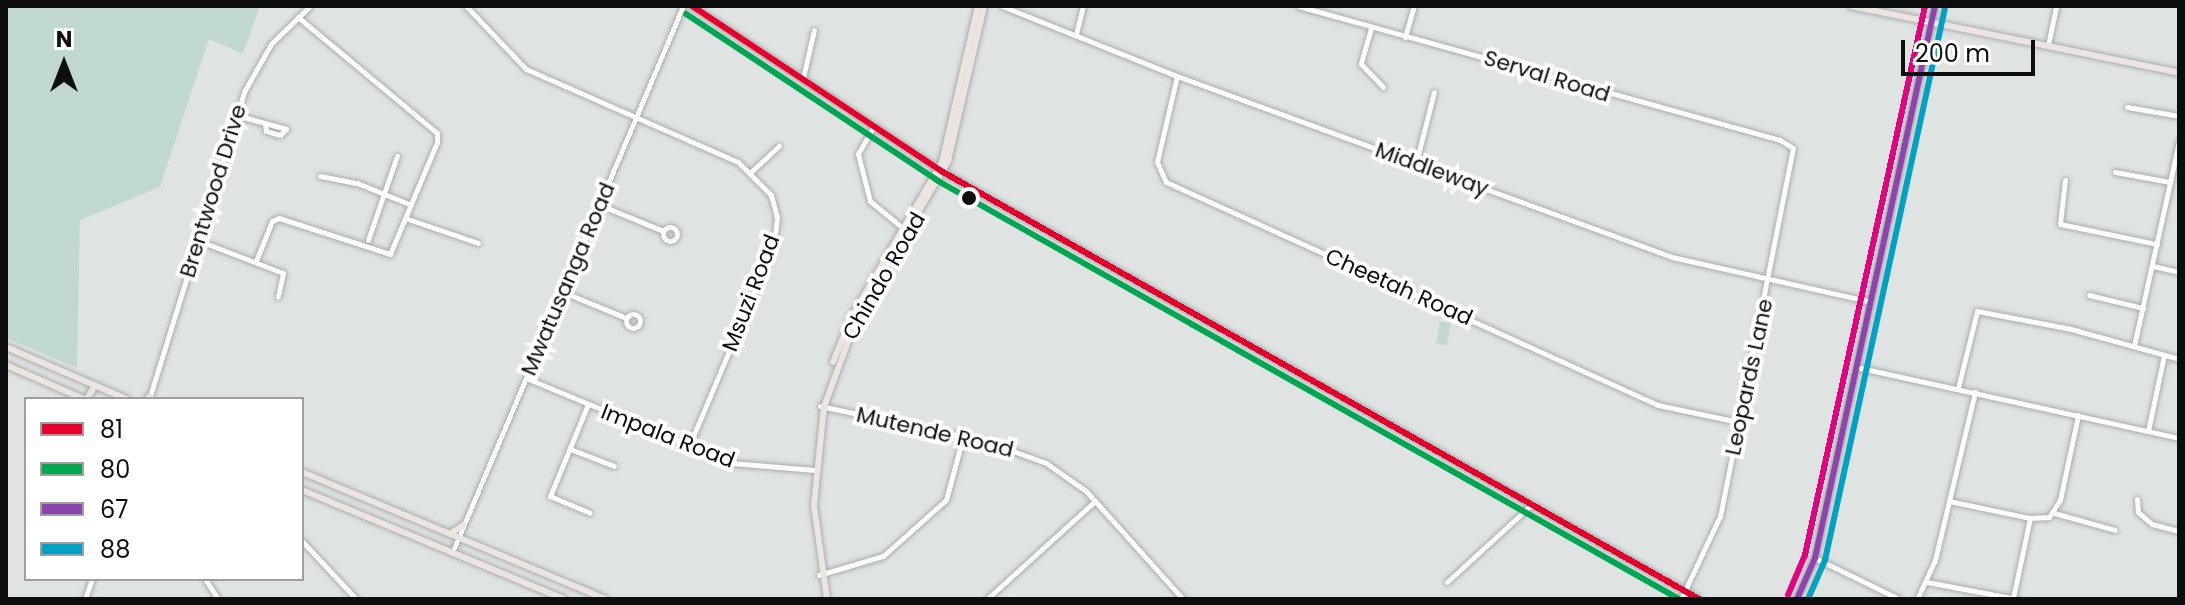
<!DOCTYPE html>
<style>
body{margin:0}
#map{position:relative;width:2185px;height:605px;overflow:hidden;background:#dfe4e2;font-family:Poppins,sans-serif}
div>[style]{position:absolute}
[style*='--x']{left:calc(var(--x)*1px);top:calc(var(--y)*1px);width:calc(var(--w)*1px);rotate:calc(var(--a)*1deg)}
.green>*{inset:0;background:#c1d8d0;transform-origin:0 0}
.roads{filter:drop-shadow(0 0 2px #a9adac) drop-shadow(0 0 2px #a9adac)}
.minor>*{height:5px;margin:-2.5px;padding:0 2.5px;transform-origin:2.5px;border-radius:2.5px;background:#fafbfb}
.minor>.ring{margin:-2.5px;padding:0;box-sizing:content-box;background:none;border:5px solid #fafbfb;border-radius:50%}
.major>*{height:6px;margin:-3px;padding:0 3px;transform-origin:3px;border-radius:3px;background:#ece4e0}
.bus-1>*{height:6px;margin:-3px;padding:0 3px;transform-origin:3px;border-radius:3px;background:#e4002b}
.bus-2>*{height:6px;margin:-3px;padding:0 3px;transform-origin:3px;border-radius:3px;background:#00a651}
.bus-3>*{height:6px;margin:-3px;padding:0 3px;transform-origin:3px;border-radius:3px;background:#8e44ad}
.bus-4>*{height:6px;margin:-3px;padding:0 3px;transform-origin:3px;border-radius:3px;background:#01a1c4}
.bus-5>*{height:6px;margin:-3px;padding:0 3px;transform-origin:3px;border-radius:3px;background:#e5007d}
.dots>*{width:22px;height:22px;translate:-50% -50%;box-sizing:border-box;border:4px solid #fff;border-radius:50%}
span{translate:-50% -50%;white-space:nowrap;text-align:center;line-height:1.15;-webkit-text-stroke:8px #fff;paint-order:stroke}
.street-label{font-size:22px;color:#0c0f0e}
.frame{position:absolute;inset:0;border:8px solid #0c0f0e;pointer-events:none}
.legend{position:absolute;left:24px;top:397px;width:280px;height:184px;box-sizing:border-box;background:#fff;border:2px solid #9e9f9f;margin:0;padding:10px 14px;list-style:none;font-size:24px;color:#0c0f0e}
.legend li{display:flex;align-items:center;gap:16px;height:40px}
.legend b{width:40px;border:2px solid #9e9f9f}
.north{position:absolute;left:24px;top:24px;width:80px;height:80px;-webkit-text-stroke:6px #fff;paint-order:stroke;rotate:0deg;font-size:22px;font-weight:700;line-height:32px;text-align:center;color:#0c0f0e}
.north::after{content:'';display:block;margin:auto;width:28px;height:36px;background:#0c0f0e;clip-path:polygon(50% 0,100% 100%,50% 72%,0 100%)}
.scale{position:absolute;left:1901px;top:40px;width:134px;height:36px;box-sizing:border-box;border:4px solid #0c0f0e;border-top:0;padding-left:10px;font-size:24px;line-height:28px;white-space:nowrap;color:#0c0f0e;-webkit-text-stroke:6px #fff;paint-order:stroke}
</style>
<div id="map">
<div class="green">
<i style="clip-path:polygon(6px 6px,260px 6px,243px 54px,209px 39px,160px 187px,80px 220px,77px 368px,6px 338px)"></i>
<i style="left:1440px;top:321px;width:11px;height:23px;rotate:10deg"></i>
</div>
<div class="roads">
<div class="minor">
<i style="--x:466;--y:6;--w:87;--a:46.4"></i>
<i style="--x:526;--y:69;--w:232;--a:23.7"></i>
<i style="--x:738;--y:162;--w:47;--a:45"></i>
<i style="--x:771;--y:195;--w:23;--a:75"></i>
<i style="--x:777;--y:217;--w:27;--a:96"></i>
<i style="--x:774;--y:244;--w:219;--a:112.8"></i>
<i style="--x:1002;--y:6;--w:188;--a:21.8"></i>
<i style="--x:1177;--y:76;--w:527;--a:20.09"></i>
<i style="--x:1672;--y:257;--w:204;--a:12.7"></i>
<i style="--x:1298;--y:6;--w:500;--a:15.54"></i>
<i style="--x:1780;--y:140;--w:15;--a:32"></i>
<i style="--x:1793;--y:148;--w:375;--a:101.2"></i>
<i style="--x:1720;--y:516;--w:92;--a:115.2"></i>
<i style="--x:1371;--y:28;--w:37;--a:106"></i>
<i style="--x:1361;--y:64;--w:32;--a:46"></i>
<i style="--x:1076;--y:34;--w:29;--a:-76"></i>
<i style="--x:1405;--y:37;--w:32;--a:-74"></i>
<i style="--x:2048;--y:45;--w:40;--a:-78"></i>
<i style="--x:1177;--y:76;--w:88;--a:103.1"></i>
<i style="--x:1157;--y:162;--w:22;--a:66"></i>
<i style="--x:1166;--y:182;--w:540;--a:24.38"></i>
<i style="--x:1658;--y:405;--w:82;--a:12"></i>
<i style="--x:803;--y:78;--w:49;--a:-77.1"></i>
<i style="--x:2127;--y:107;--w:53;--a:9.8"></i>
<i style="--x:236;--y:115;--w:52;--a:15.6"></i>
<i style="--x:286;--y:129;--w:8;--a:135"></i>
<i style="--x:280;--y:135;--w:15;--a:-164"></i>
<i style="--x:266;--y:131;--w:7;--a:-98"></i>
<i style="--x:874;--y:126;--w:32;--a:120"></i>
<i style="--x:858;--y:154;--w:49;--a:75.7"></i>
<i style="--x:870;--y:201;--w:45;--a:39.6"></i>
<i style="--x:1416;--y:163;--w:73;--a:-75.8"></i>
<i style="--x:752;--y:171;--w:37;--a:-43"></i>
<i style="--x:2115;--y:172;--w:56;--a:10.3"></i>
<i style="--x:320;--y:176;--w:38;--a:11"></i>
<i style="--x:357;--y:183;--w:56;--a:22"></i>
<i style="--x:2065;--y:180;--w:44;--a:96.5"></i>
<i style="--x:2060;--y:224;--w:99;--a:11.7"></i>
<i style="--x:600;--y:205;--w:68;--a:22.4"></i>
<i style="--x:405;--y:218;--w:77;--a:18.9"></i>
<i class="ring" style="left:663px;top:227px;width:9px;height:9px"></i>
<i style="--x:197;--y:240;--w:92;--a:21"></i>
<i style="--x:283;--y:273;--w:24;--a:102"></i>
<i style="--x:368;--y:240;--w:89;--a:-71"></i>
<i style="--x:256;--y:261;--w:43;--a:-68.2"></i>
<i style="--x:272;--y:221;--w:8;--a:-23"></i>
<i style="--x:279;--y:218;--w:117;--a:18"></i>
<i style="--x:390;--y:254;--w:121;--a:-67.2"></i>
<i style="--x:437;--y:142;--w:9;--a:-90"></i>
<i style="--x:437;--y:133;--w:181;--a:-140.2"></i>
<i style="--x:2153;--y:266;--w:27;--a:13"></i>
<i style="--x:563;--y:292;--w:68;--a:22.4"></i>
<i style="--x:2089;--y:295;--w:56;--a:13.5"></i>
<i class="ring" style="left:626px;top:314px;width:9px;height:9px"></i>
<i style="--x:2134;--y:346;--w:210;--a:-77.6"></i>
<i style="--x:1856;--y:367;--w:331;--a:12.4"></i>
<i style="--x:526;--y:378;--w:222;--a:22.5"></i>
<i style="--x:731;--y:463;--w:84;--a:4.8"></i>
<i style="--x:1958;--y:388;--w:79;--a:-76.1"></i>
<i style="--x:1977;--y:311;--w:96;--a:10.8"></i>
<i style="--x:2071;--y:329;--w:112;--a:15.5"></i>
<i style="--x:150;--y:396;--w:320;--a:-72.8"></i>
<i style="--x:245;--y:90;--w:53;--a:-60.5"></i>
<i style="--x:271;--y:44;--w:54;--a:-44.3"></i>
<i style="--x:588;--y:404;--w:100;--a:112.4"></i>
<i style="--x:550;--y:496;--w:43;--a:23"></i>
<i style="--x:820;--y:406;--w:169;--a:12"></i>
<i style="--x:985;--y:441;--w:65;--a:19.8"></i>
<i style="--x:1046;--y:463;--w:49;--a:35"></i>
<i style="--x:1086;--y:491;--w:145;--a:48.1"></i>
<i style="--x:2148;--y:431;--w:78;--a:-78.1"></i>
<i style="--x:570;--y:449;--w:47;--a:21.1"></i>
<i style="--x:2137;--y:499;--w:13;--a:86"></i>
<i style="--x:2138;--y:512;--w:18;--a:41"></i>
<i style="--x:2152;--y:524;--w:28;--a:15"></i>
<i style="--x:1949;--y:501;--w:83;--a:11.9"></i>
<i style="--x:2030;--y:518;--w:19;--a:-3"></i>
<i style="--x:2049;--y:517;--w:20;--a:-57"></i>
<i style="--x:2060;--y:500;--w:87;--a:-78"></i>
<i style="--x:2054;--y:513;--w:63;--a:15.6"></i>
<i style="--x:302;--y:541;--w:79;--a:47"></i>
<i style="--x:452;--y:553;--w:594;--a:-67.11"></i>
<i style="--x:1815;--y:558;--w:93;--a:26"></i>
<i style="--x:819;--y:575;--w:67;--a:-16.5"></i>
<i style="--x:883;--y:556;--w:84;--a:-41.6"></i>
<i style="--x:946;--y:500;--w:65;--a:-74.9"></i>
<i style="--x:205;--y:579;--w:24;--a:57"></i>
<i style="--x:1447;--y:582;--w:114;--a:-42.5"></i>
<i style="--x:1927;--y:582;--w:91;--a:10.8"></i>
<i style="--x:2013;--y:598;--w:82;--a:-78"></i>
<i style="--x:85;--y:599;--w:21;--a:-71"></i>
<i style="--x:987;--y:599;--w:146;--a:-42.2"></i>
<i style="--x:1917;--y:599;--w:43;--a:-65.2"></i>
<i style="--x:1935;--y:560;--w:173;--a:-76.6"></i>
</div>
<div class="major">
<i style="--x:692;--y:6;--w:301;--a:33.5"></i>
<i style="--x:943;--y:172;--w:868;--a:29.46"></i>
<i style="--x:1851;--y:6;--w:335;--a:11.5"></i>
<i style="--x:6;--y:347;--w:132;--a:23.3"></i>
<i style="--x:833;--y:362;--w:52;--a:-67.4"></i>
<i style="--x:853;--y:314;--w:176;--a:-59.6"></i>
<i style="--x:942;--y:162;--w:160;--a:-77"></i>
<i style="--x:6;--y:365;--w:85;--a:23.6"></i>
<i style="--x:87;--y:399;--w:16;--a:-60"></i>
<i style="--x:147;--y:399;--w:4;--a:-45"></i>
<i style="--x:302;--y:472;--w:329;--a:22.7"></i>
<i style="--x:302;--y:490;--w:284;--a:22.6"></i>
<i style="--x:451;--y:533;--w:15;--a:-32"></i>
<i style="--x:827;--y:599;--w:95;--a:-97.9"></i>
<i style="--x:814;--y:505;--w:99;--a:-84.2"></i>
<i style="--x:824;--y:407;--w:96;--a:-69.9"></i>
<i style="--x:857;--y:317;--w:181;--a:-59.7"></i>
<i style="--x:948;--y:161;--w:159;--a:-76.9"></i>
<i style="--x:1797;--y:599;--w:45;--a:-66.3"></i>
<i style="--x:1815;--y:558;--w:565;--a:-77.74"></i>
</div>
</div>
<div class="bus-1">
<i style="--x:692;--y:6;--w:301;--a:33.5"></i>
<i style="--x:943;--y:172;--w:868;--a:29.46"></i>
</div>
<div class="bus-2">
<i style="--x:686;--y:14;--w:302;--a:33.5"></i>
<i style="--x:938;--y:181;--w:851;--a:29.43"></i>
</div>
<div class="bus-3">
<i style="--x:1797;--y:599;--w:45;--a:-66.3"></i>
<i style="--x:1815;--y:558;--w:565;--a:-77.74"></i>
</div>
<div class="bus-4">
<i style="--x:1808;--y:599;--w:43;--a:-66.4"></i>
<i style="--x:1825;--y:560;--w:565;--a:-77.74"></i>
</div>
<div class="bus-5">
<i style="--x:1788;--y:595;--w:43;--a:-67"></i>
<i style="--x:1805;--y:555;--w:562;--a:-77.67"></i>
</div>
<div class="dots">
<i style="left:969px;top:198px;background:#0c0f0e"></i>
</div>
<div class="street-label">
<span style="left:1547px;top:76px;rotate:17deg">Serval Road</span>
<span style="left:1432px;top:169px;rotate:20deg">Middleway</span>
<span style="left:213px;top:191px;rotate:-73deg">Brentwood Drive</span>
<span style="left:884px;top:276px;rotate:-60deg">Chindo Road</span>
<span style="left:568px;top:279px;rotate:-67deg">Mwatusanga Road</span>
<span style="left:1399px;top:287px;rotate:24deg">Cheetah Road</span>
<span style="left:751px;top:293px;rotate:-69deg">Msuzi Road</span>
<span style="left:1749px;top:377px;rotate:-78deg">Leopards Lane</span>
<span style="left:935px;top:432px;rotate:13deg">Mutende Road</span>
<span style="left:668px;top:436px;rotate:21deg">Impala Road</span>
</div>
<div class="frame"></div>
<ul class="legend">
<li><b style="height:10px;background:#e4002b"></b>81</li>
<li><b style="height:10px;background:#00a651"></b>80</li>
<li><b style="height:10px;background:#8e44ad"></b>67</li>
<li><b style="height:10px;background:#01a1c4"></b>88</li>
</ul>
<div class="north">N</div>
<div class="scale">200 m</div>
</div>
